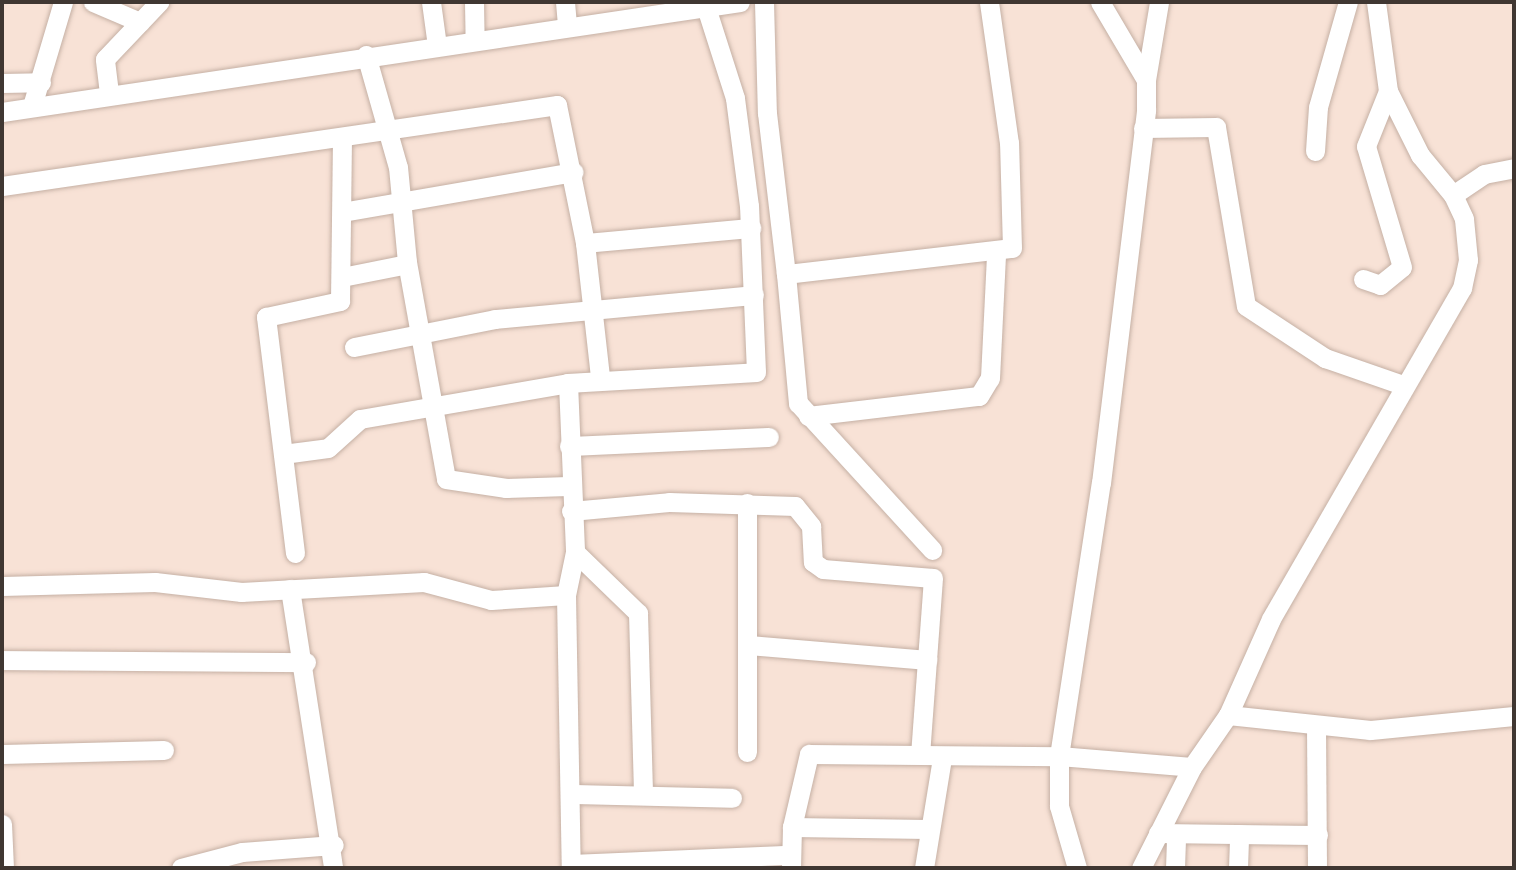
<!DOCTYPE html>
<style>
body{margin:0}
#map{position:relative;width:1516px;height:870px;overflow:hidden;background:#f8e2d6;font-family:"Titillium Web",sans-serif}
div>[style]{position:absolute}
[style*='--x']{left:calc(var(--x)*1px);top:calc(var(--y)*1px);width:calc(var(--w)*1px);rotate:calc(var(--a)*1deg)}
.roads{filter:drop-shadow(0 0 2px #c5b0a4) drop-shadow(0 0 2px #c5b0a4)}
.minor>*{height:19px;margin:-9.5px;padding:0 9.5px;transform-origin:9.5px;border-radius:9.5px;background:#fff}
span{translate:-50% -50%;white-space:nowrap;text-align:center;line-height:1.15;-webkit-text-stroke:5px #fff;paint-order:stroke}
.frame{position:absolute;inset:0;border:4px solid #403732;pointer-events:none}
</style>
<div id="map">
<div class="roads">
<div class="minor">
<i style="--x:93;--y:2;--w:51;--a:23.1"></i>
<i style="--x:431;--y:2;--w:44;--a:82.2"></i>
<i style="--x:474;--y:2;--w:39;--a:89"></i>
<i style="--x:565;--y:2;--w:25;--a:85"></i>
<i style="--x:764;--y:2;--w:111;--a:88.5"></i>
<i style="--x:767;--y:113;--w:162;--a:83.3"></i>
<i style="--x:786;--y:274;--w:227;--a:-6.6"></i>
<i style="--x:1012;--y:248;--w:105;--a:-91.6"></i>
<i style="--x:1009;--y:143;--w:142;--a:-98.1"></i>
<i style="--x:1376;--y:2;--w:90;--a:82.3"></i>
<i style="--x:1388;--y:91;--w:72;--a:63.4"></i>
<i style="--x:1420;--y:155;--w:52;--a:50.5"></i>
<i style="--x:1453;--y:195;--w:26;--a:65"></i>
<i style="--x:1464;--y:219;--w:41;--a:84.4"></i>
<i style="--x:1468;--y:260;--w:29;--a:102"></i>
<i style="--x:1462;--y:288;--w:382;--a:120"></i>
<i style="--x:1271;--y:619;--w:105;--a:114.1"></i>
<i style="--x:1228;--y:715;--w:143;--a:6"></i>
<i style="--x:1370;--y:730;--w:145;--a:-5.6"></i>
<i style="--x:366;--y:55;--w:116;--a:74.1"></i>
<i style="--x:398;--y:167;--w:95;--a:84.6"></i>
<i style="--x:407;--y:262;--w:220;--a:79.8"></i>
<i style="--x:446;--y:479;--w:61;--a:8.5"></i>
<i style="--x:506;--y:488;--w:62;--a:-1.8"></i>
<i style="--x:1146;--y:80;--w:79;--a:-80.5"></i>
<i style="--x:2;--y:83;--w:39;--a:-1"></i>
<i style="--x:109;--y:93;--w:34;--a:-97"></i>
<i style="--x:105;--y:59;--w:79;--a:-46.5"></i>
<i style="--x:32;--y:106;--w:109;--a:-73.4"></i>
<i style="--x:2;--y:112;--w:746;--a:-8.48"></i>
<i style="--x:1143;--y:128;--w:73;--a:-0.8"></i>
<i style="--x:1216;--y:127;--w:181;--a:80.5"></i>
<i style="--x:1246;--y:306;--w:95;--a:33.4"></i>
<i style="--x:1325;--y:358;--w:83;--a:19.1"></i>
<i style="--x:1315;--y:151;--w:44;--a:-86.1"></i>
<i style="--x:1318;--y:107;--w:109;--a:-74.1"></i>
<i style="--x:2;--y:186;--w:561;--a:-8.3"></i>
<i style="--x:557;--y:105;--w:141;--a:78.5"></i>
<i style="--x:585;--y:243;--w:135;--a:83.6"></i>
<i style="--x:1453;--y:195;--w:37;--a:-34"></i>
<i style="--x:1484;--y:174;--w:31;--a:-11"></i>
<i style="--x:342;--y:212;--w:235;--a:-9.8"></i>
<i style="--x:585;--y:243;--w:167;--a:-5.2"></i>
<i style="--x:786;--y:274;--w:130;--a:84.7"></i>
<i style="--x:798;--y:403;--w:199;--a:47.6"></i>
<i style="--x:342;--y:277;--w:66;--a:-11.3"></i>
<i style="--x:1363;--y:279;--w:18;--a:19"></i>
<i style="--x:1380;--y:285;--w:28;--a:-39"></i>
<i style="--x:1402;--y:267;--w:126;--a:-106.6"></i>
<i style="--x:1366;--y:146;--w:59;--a:-68.2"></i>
<i style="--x:354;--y:347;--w:144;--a:-11.2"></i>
<i style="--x:495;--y:319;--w:260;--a:-5.3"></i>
<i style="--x:568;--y:383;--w:169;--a:87.6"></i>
<i style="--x:575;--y:552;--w:44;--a:101.8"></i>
<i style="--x:566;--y:595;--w:273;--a:89"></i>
<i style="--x:808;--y:416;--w:172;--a:-6.7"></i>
<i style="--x:979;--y:396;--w:21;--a:-59"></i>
<i style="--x:990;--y:378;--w:124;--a:-87.2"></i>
<i style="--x:569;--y:446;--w:200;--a:-2.6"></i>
<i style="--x:283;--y:454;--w:45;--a:-7.6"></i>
<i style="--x:328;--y:448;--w:43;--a:-42.2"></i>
<i style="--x:360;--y:419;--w:211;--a:-9.8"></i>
<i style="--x:568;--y:383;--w:188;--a:-3.3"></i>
<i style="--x:756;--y:372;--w:166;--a:-92.4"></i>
<i style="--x:749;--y:206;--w:109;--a:-97.4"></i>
<i style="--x:735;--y:98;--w:96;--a:-107.7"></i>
<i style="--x:571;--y:511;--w:98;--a:-5.2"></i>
<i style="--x:669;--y:502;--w:126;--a:1.8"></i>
<i style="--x:795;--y:506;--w:26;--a:51"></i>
<i style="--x:811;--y:526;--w:36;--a:87"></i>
<i style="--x:813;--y:562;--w:12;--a:35"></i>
<i style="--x:823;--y:569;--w:110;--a:4.7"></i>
<i style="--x:933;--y:578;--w:177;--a:94.2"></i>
<i style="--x:575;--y:552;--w:88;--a:44.1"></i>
<i style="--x:638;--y:613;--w:181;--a:88.4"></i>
<i style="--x:295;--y:553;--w:238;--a:-97"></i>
<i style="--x:266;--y:317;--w:76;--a:-12.2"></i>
<i style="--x:340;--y:301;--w:164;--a:-89.3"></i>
<i style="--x:2;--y:586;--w:153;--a:-1.5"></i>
<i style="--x:155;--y:582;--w:87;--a:6.6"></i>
<i style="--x:241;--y:592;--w:183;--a:-3.1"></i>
<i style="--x:424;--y:582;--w:69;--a:15"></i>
<i style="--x:491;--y:600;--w:75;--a:-3.8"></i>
<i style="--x:290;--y:589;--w:282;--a:81.2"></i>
<i style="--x:749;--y:645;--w:179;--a:4.8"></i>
<i style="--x:2;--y:660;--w:304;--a:0.4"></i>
<i style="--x:1316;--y:725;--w:143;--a:89.6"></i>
<i style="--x:747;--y:752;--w:249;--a:-90"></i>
<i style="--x:2;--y:754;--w:162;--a:-1.4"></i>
<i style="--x:573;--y:794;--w:159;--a:1.4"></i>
<i style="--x:2;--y:824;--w:44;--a:87.4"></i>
<i style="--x:792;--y:827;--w:135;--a:0.8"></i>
<i style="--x:1158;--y:833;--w:160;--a:0.7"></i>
<i style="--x:571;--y:864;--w:219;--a:-2.4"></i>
<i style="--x:181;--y:868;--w:63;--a:-14.7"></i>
<i style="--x:242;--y:852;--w:92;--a:-4.4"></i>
<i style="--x:791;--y:868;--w:41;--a:-88.6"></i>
<i style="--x:792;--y:827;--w:75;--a:-76.9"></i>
<i style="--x:809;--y:754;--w:250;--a:0.5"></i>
<i style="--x:1059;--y:756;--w:133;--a:4.7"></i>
<i style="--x:924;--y:868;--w:111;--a:-80.7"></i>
<i style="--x:1077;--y:868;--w:65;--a:-106.2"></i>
<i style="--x:1059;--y:806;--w:50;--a:-90"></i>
<i style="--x:1059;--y:756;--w:276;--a:-81.3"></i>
<i style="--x:1101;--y:483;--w:376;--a:-83.1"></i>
<i style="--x:1146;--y:110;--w:30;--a:-90"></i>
<i style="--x:1146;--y:80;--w:91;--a:-120.5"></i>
<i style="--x:1141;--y:868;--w:113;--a:-63.2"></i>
<i style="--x:1192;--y:767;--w:63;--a:-55.3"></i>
<i style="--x:1175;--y:868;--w:34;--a:-88"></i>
<i style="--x:1238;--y:868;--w:34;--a:-88"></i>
</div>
</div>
<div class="frame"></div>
</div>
